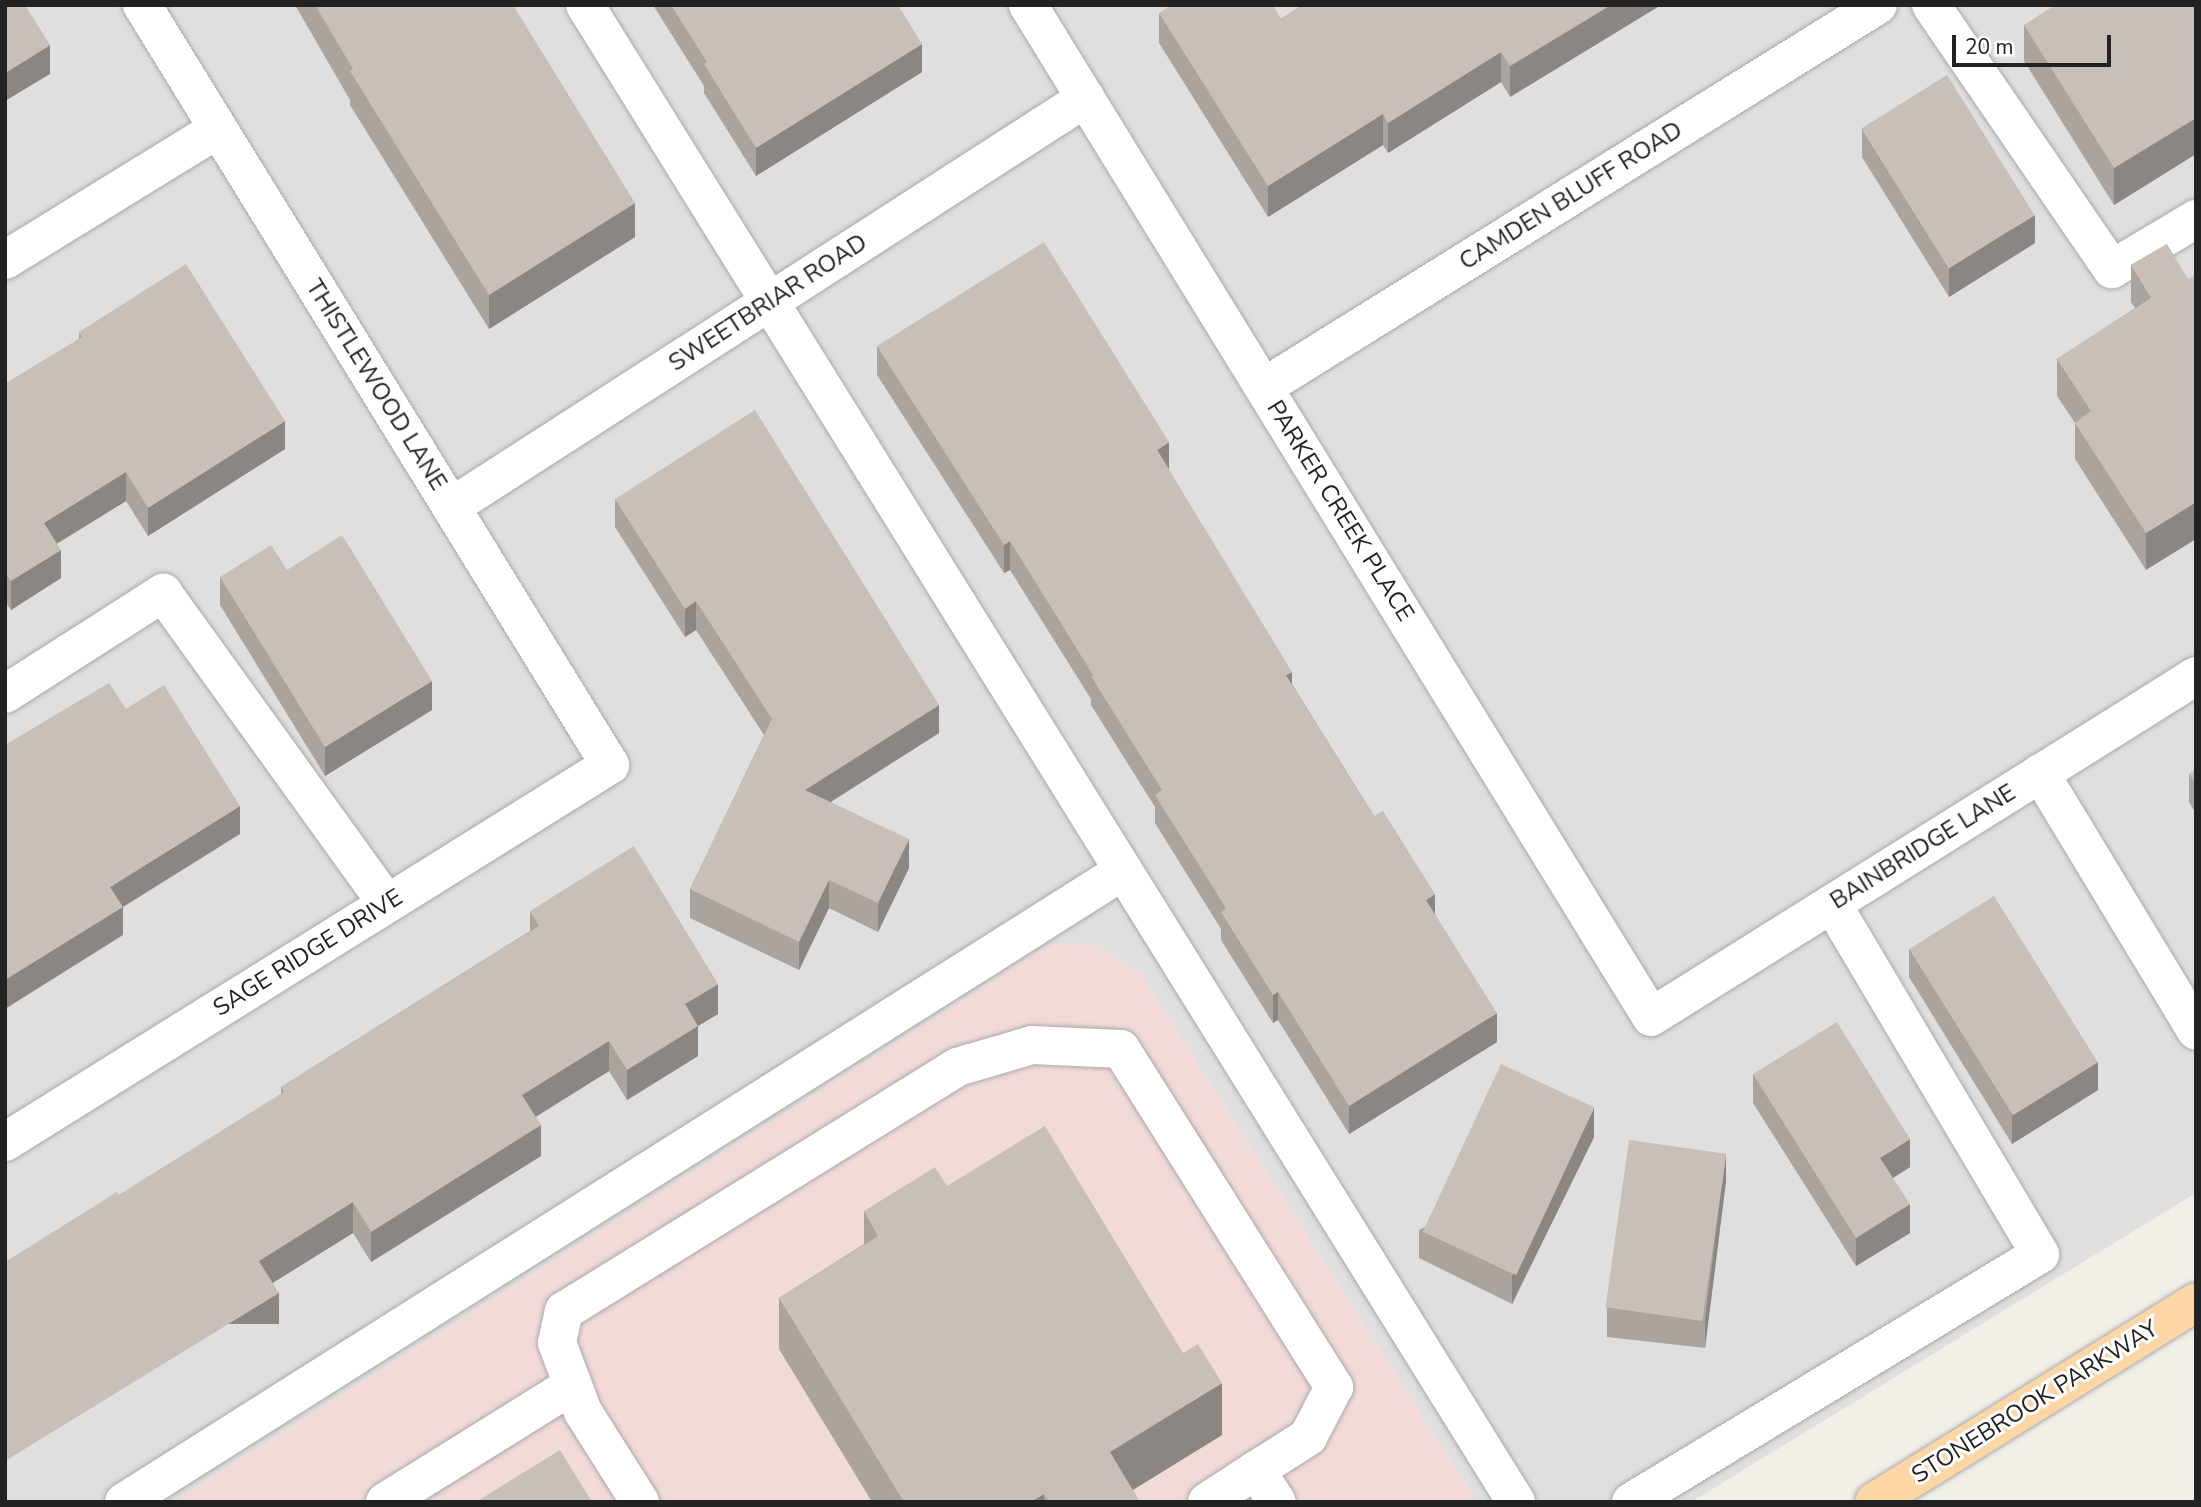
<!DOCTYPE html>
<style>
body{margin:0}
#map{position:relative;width:2201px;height:1507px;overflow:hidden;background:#f2efe9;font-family:"Nunito Sans",sans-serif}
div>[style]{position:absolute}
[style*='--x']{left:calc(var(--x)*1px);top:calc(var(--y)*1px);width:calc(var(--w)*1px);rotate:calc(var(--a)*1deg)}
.residential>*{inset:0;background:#e0dfdf}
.commercial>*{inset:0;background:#f2dad9}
.roads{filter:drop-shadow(0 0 2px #a9a9a9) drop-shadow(0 0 2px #a9a9a9)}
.minor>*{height:38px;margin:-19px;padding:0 19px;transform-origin:19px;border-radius:19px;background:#fff}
.major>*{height:38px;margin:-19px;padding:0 19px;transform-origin:19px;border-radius:19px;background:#fcd6a4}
.wall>*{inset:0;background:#aba49e}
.shaded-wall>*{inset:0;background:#8b8681;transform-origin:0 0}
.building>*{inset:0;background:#c7bfb8;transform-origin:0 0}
span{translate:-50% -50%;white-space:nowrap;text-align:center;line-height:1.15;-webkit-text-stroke:6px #fff;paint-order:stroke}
.street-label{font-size:24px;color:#222}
.frame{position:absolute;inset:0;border:7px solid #222;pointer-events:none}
.scale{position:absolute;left:1952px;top:35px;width:159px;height:32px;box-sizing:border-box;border:4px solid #222;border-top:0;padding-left:9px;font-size:21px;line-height:24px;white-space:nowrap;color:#222;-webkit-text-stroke:5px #fff;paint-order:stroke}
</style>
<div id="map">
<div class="residential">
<i style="clip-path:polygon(5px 5px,2196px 5px,2196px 1193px,1691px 1502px,1477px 1502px,1141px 975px,1051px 944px,173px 1502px,5px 1502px)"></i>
</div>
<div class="commercial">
<i style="clip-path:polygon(1051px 944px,1097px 945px,1141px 975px,1477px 1502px,173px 1502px)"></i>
</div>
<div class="roads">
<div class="minor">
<i style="--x:585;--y:5;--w:1763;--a:58.12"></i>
<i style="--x:1028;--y:5;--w:1188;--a:58.38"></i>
<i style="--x:1651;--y:1017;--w:643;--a:-32.03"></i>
<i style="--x:1931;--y:5;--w:320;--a:55.6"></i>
<i style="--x:2112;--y:269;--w:98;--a:-30.8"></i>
<i style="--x:5;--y:260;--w:250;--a:-31.6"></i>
<i style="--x:1264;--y:387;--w:723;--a:-31.89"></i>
<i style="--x:451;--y:507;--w:755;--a:-32.79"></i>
<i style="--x:5;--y:694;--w:188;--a:-32.6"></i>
<i style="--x:163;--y:593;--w:383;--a:54.2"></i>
<i style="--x:2040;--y:773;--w:301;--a:58.8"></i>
<i style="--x:5;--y:1142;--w:713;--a:-31.93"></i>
<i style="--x:610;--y:765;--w:893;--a:-121.62"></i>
<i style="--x:124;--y:1502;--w:1182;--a:-32.28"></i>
<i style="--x:385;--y:1502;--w:221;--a:-31.9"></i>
<i style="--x:640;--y:1502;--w:107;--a:-122.3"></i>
<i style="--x:583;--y:1412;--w:74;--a:-110.6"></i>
<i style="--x:557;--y:1343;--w:33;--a:-78"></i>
<i style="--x:564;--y:1311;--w:463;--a:-31.8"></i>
<i style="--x:957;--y:1067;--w:78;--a:-16.3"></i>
<i style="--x:1032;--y:1045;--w:89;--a:2.6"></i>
<i style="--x:1121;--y:1049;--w:400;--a:57.8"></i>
<i style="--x:1334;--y:1387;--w:56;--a:117.5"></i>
<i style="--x:1308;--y:1437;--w:62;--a:147.6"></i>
<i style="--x:1207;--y:1502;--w:59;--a:-33.1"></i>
<i style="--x:1256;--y:1470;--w:38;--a:57"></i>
<i style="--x:1631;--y:1502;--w:478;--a:-31.2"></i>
<i style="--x:2040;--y:1254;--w:407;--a:-120.7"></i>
</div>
<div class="major">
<i style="--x:1874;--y:1502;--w:379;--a:-31.8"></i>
</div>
</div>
<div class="wall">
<i style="clip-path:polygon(295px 5px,513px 5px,635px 237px,489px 329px,350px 105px,350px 100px)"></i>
<i style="clip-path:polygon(653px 5px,898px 5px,922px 72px,756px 176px,704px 93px,704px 86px)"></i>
<i style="clip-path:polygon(1302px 5px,1661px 5px,1510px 97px,1501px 82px,1388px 153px,1383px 145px,1268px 217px,1159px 43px,1159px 13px,1281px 19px)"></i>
<i style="clip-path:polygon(2196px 5px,2196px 154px,2114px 205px,2024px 61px,2024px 25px)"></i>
<i style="clip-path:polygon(1862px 129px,2035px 243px,1949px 297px,1862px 157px)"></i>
<i style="clip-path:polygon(2167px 244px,2146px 570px,2075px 459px,2075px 423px,2057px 396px,2057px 359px,2135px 308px,2131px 302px,2131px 265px)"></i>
<i style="clip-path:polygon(79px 332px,285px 449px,148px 536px,126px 501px,57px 544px,61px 578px,11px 610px,5px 601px,5px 384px,79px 339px)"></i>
<i style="clip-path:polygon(877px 346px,1169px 470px,1292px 684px,1435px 914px,1497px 1042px,1349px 1134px,1278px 1020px,1273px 1023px,1221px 940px,1221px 929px,1155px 823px,1155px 807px,1091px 705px,1091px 699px,1010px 570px,1004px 573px,877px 375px)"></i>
<i style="clip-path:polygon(615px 499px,939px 733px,831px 802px,909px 868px,878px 932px,829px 908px,799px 970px,690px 918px,690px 889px,764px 735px,696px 630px,685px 637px,615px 527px)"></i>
<i style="clip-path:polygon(287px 570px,432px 710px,325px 776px,220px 605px,220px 577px)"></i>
<i style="clip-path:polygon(2196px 770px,2196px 814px,2189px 802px,2189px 774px)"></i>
<i style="clip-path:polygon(530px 911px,718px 1014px,698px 1026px,698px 1056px,627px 1100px,609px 1071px,536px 1117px,541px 1156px,371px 1262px,353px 1233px,273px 1283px,279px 1324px,119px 1195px,281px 1094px,281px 1087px,530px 931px)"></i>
<i style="clip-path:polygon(1909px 949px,2098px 1090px,2012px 1144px,1909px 977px)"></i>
<i style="clip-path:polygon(1753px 1074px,1910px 1167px,1893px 1178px,1910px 1233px,1856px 1266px,1753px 1103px)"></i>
<i style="clip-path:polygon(1594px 1137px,1512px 1304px,1419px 1258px,1419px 1230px)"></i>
<i style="clip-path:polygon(1726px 1181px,1705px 1348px,1607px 1337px,1607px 1308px)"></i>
<i style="clip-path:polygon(947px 1186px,1222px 1435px,1133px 1490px,1140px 1502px,872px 1502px,779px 1349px,779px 1298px,864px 1244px,864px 1211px)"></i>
</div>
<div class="shaded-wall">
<i style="clip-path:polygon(1611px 5px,1661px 5px,1510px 97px,1510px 66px)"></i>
<i style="clip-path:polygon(922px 44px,922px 72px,756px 176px,756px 148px)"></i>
<i style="clip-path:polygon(50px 45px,50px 74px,5px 101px,5px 73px)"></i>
<i style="clip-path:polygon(1501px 52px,1501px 82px,1388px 153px,1388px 123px)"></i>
<i style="clip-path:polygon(1383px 114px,1383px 145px,1268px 217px,1268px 186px)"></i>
<i style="clip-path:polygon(2196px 118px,2196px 154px,2114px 205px,2114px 168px)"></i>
<i style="clip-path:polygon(635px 203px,635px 237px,489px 329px,489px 295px)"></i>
<i style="clip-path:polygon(2035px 215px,2035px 243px,1949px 297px,1949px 268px)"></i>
<i style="clip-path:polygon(285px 421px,285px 449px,148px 536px,148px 508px)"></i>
<i style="clip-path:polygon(1169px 442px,1169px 470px,1157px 450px)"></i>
<i style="clip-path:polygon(126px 472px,126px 501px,44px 551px,44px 523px)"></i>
<i style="clip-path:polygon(2196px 502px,2196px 539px,2146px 570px,2146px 533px)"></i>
<i style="clip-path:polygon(1010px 541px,1010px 570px,1004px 573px,1004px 545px)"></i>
<i style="clip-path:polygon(61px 550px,61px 578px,11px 610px,11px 581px)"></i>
<i style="clip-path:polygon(696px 601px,696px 630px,685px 637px,685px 609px)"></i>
<i style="clip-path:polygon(1292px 672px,1292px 700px,1286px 675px)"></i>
<i style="clip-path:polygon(432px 681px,432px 710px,325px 776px,325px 747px)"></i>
<i style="clip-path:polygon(939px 705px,939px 733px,805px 818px,805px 790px)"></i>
<i style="clip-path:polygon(240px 806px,240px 834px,123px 907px,123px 935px,5px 1009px,5px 980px,110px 887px)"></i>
<i style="clip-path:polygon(909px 839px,909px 868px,878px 932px,878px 903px)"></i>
<i style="clip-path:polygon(829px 880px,829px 908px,799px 970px,799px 942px)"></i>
<i style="clip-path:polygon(1435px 894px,1435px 922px,1426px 900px)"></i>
<i style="clip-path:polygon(718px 984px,718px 1014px,698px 1026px,698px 1056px,627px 1100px,627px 1070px,685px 1004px)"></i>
<i style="clip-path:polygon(1278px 992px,1278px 1020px,1273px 1023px,1273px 995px)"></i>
<i style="clip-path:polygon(1497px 1013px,1497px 1042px,1349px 1134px,1349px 1106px)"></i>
<i style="clip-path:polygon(609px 1041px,609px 1071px,522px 1125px,522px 1095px)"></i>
<i style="clip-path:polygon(2098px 1062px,2098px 1090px,2012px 1144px,2012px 1115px)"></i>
<i style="clip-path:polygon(1594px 1108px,1594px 1137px,1512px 1304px,1512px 1276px)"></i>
<i style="clip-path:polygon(541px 1125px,541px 1156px,371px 1262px,371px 1232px)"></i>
<i style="clip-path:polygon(1910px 1139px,1910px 1167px,1880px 1186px,1880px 1158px)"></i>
<i style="clip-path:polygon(1726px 1153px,1726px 1181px,1705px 1348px,1705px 1320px)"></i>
<i style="clip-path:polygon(353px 1202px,353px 1233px,259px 1291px,259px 1261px)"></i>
<i style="clip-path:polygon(1910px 1204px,1910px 1233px,1856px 1266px,1856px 1238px)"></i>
<i style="left:279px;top:1293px;width:31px;height:321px;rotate:90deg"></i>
<i style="clip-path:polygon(1222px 1383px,1222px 1435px,1113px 1502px,1110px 1452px)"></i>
<i style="clip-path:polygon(1044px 1494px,1044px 1502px,1031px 1502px)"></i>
</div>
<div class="building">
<i style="clip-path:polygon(5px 5px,25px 5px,50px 45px,5px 73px)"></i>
<i style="clip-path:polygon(315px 5px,513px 5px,635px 203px,489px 295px,350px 71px,353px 69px)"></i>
<i style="clip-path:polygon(671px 5px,898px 5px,922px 44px,756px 148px,704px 64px,707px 62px)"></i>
<i style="clip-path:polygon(1172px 5px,1273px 5px,1281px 19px,1302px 5px,1611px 5px,1510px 66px,1501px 52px,1388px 123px,1383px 114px,1268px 186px,1159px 13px)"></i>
<i style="clip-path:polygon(2055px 5px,2196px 5px,2196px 118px,2114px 168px,2024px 25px)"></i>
<i style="left:1947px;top:75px;width:165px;height:101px;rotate:58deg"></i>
<i style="clip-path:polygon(1044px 242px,1169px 442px,1157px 450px,1292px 672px,1286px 675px,1374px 816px,1383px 811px,1435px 894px,1426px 900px,1497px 1013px,1349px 1106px,1278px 992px,1273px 995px,1221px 912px,1226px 908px,1155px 795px,1162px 790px,1091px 676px,1093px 675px,1010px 541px,1004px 545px,877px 346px)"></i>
<i style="clip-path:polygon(2167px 244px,2188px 279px,2196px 275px,2196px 502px,2146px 533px,2075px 423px,2091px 411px,2057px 359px,2151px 298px,2131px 265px)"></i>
<i style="clip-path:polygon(186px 264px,285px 421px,148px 508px,126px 472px,44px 523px,61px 550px,11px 581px,5px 573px,5px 384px,82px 337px,79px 332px)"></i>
<i style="clip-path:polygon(755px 410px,939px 705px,805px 790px,909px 839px,878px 903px,829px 880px,799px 942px,690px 889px,772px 719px,696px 601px,685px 609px,615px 499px)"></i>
<i style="clip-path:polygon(342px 535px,432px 681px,325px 747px,220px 577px,271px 545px,287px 570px)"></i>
<i style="clip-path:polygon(109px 683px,126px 709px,164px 685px,240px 806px,110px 887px,123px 907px,5px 980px,5px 745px)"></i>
<i style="clip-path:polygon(2196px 770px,2196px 785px,2189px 774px)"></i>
<i style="clip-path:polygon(634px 846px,718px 984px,685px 1004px,698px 1026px,627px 1070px,609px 1041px,522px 1095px,541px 1125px,371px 1232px,353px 1202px,259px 1261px,279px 1293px,5px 1461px,5px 1262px,117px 1192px,119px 1195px,284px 1092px,281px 1087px,539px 926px,530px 911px)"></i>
<i style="left:1994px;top:896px;width:196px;height:100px;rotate:58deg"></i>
<i style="clip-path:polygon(1837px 1022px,1910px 1139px,1880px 1158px,1910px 1204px,1856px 1238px,1753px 1074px)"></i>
<i style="left:1501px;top:1064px;width:103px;height:185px;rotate:25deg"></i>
<i style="clip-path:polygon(1045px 1126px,1183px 1353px,1198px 1344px,1222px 1383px,1110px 1452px,1140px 1502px,1049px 1502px,1044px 1494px,1031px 1502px,904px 1502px,779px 1298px,878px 1236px,864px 1211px,935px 1167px,947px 1186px)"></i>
<i style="left:1629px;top:1140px;width:98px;height:169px;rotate:8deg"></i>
<i style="clip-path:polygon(560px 1450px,592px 1502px,476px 1502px)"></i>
</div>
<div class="street-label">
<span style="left:1571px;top:196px;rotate:-32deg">CAMDEN BLUFF ROAD</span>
<span style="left:768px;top:303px;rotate:-33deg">SWEETBRIAR ROAD</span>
<span style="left:376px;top:385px;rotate:58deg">THISTLEWOOD LANE</span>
<span style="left:1340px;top:511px;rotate:58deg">PARKER CREEK PLACE</span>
<span style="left:1923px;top:847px;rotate:-32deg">BAINBRIDGE LANE</span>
<span style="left:308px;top:953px;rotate:-32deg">SAGE RIDGE DRIVE</span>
<span style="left:2035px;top:1402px;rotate:-32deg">STONEBROOK PARKWAY</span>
</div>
<div class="frame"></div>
<div class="scale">20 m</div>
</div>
